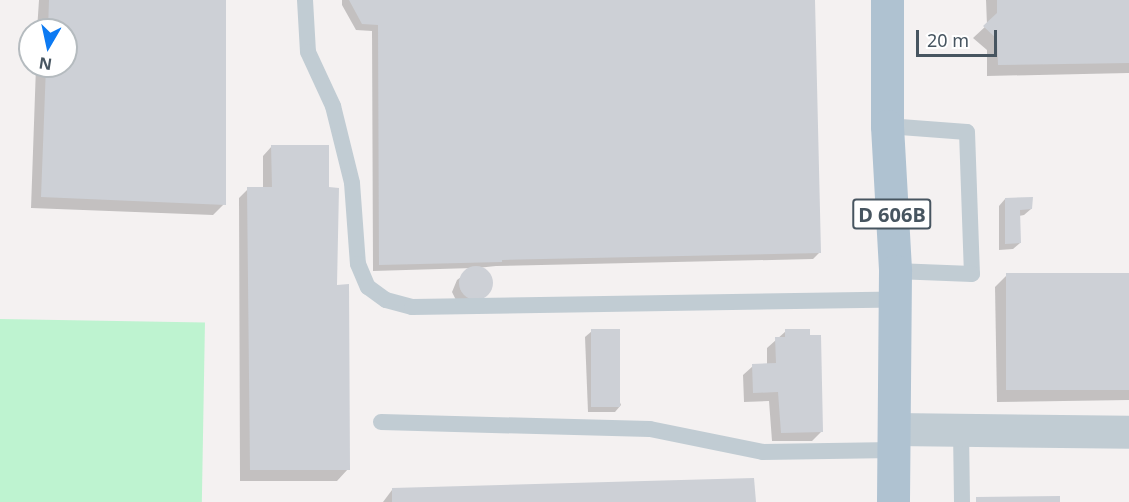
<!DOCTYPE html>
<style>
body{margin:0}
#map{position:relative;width:1129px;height:502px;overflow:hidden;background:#f4f1f1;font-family:"Noto Sans",sans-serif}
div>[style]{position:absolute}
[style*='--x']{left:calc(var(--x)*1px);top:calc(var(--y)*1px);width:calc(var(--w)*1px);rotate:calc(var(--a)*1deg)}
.green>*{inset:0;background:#bef3d0;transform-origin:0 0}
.shadow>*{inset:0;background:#0003}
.building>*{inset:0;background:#cdd0d6;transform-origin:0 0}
.round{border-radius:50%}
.service>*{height:16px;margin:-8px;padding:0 8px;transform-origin:8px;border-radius:8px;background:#c1ccd3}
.minor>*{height:33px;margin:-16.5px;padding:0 16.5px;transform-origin:16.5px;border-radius:16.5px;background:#c1ccd3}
.primary>*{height:33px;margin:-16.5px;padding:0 16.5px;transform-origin:16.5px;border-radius:16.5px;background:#afc2d1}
span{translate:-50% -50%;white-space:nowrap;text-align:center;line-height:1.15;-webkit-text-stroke:6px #fff;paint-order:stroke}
.shield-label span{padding:2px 4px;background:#fff;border:2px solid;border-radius:4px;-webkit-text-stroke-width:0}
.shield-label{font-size:20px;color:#475560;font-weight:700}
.north{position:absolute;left:18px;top:18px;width:60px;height:60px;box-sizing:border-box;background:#fff;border:2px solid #b5bbbf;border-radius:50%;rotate:189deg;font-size:16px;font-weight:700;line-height:24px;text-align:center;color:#475560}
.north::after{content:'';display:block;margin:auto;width:21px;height:27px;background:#0d7af2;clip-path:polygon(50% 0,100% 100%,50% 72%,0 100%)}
.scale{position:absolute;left:916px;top:30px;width:81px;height:27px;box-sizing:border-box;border:3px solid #475560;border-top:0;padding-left:8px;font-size:18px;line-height:21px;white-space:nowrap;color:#475560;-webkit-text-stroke:4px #fff;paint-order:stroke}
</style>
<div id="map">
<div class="green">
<i style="left:0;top:319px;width:205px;height:183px;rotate:1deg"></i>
</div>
<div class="shadow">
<i style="clip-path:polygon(39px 0,225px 0,224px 204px,213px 215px,31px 208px,36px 66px,66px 66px,66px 30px,37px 30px)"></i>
<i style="clip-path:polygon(342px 0,813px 0,820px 252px,813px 259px,496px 266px,477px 268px,487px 272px,492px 284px,480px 303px,457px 302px,452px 292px,457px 280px,473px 268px,373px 271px,372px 31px,356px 30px,342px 5px)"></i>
<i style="clip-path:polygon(986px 0,1129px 0,1129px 73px,987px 76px,987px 50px,973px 38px,987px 25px)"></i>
<i style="clip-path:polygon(272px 146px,328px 189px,348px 469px,337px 481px,240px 481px,239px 198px,248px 189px,263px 189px,263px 156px)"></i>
<i style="clip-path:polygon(1005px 199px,1031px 209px,1024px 215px,1019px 216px,1020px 243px,1013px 249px,999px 250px,999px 206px)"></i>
<i style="clip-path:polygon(1129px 275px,1129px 400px,997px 402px,995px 287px,1006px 276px)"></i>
<i style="clip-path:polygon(592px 331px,621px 405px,615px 412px,588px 412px,585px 337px)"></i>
<i style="clip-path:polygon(786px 331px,821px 432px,812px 441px,772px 441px,769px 401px,744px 402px,743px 375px,753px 366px,767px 365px,767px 348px)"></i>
<i style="clip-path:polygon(392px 490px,754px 502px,383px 502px)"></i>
</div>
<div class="building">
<i style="clip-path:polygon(49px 0,226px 0,226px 205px,41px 197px,46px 66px,66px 66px,66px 30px,48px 30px)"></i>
<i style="clip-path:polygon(349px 0,815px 0,821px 253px,502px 260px,502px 262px,379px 265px,378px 25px,362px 24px)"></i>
<i style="clip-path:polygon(997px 0,1129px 0,1129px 63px,998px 65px,997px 39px,983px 26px,997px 13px)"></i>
<i style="clip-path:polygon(271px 145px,329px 145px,329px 187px,339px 188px,337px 285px,349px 284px,350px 470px,250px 470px,247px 187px,272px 187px)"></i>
<i style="clip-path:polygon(1033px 197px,1032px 209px,1020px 210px,1021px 243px,1005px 244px,1005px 198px)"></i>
<i class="round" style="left:459px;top:266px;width:34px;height:34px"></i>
<i style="left:1129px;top:273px;width:117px;height:123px;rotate:90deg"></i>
<i style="left:591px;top:329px;width:29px;height:78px"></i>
<i style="clip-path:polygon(785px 329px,810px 329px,810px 335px,821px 335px,823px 432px,781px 433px,778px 392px,753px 393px,752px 364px,776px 363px,775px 337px,785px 337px)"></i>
<i style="clip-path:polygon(754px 478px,756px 502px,392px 502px,392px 488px)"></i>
<i style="clip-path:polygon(1060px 496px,1060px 502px,976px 502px,976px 497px)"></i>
</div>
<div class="service">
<i style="--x:305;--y:0;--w:52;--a:86.7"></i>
<i style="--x:308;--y:52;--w:60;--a:65.2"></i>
<i style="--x:333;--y:106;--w:79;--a:76.1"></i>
<i style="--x:352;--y:183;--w:81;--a:85.8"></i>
<i style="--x:358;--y:264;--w:25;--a:67"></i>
<i style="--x:368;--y:287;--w:22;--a:36"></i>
<i style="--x:386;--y:300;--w:27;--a:15"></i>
<i style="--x:412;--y:307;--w:483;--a:-0.9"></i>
<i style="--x:887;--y:126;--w:80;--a:4.3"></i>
<i style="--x:967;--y:132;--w:142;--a:88"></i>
<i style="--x:972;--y:274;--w:77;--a:-177.8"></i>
<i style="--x:381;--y:422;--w:269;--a:1.5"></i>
<i style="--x:650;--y:429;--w:115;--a:11.5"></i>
<i style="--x:763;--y:452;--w:131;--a:-0.9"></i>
<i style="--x:961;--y:430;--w:72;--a:89.2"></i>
</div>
<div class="minor">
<i style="--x:894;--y:429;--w:235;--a:0.7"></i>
</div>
<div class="primary">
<i style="--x:887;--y:0;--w:126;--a:90"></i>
<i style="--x:887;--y:126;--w:145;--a:86.8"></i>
<i style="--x:895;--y:271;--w:231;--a:90.5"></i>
</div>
<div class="shield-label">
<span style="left:892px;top:214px">D 606B</span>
</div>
<div class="north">N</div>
<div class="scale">20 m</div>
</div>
